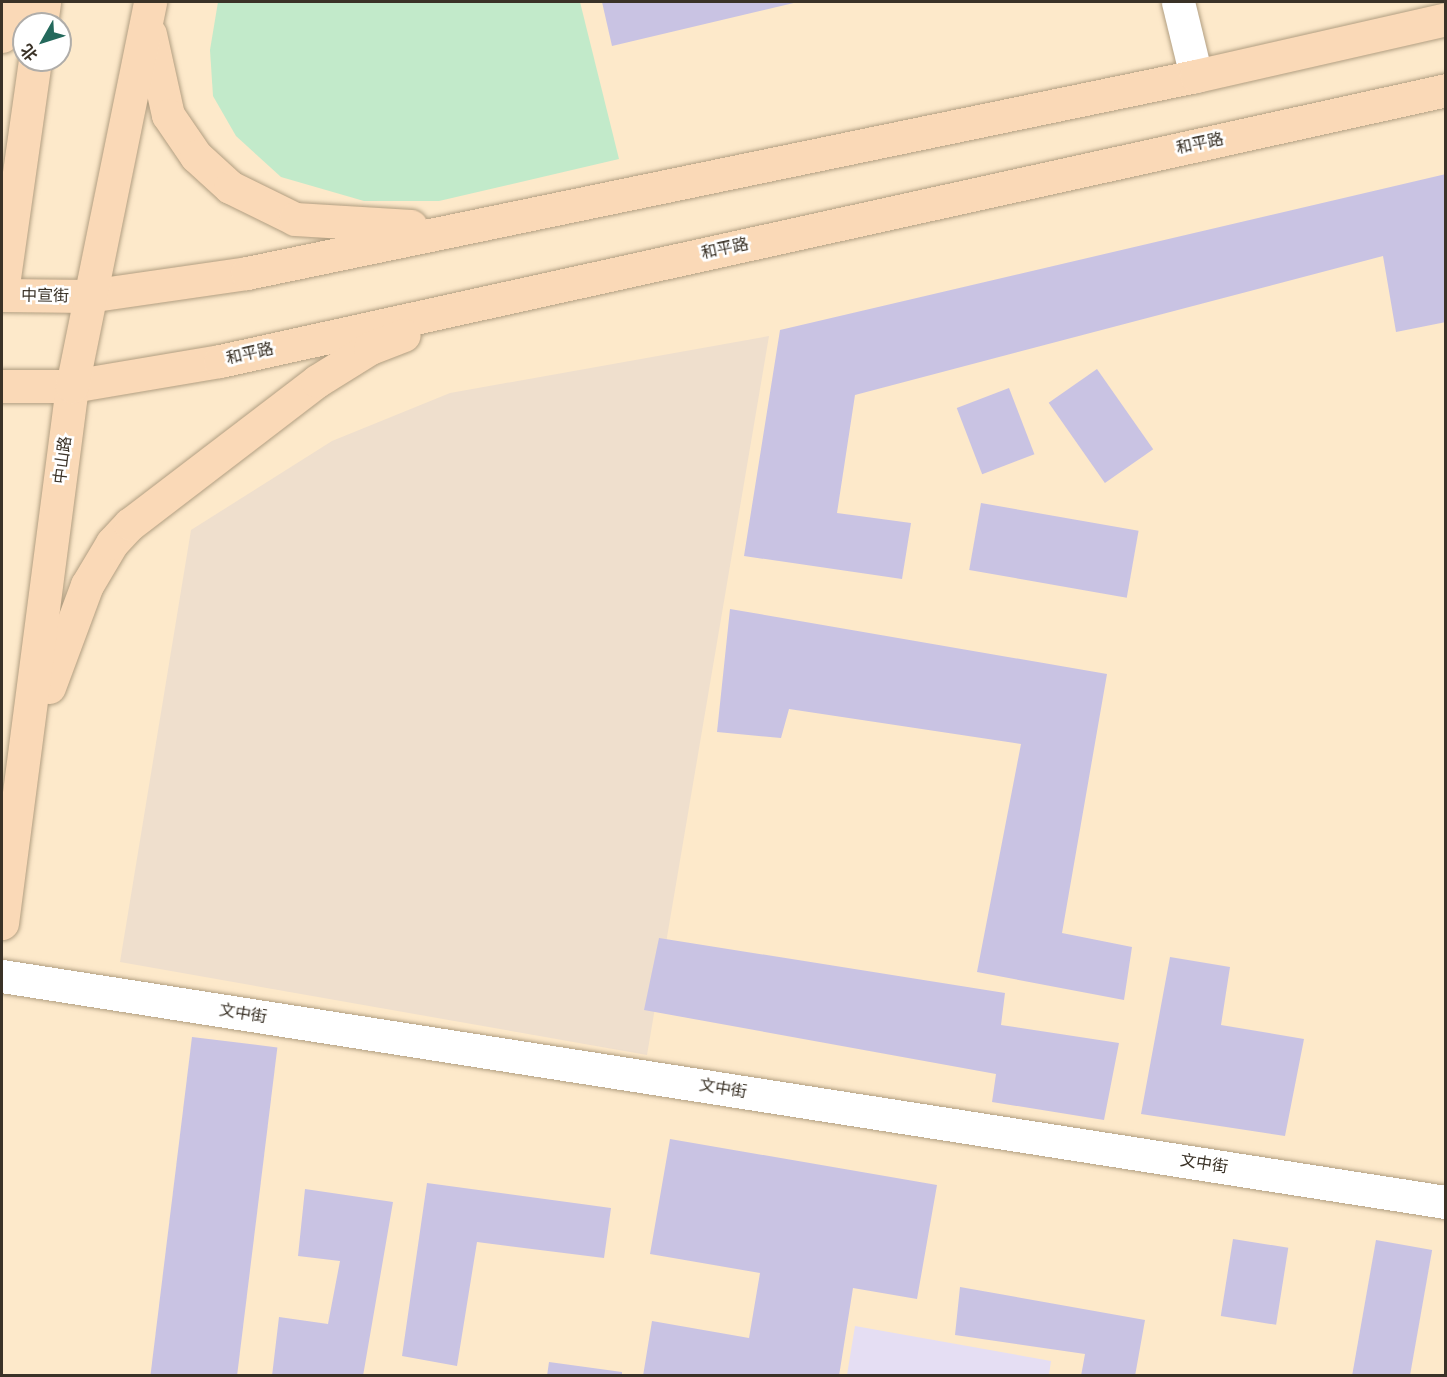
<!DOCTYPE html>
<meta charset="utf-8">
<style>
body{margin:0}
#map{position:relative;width:1447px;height:1377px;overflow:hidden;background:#fde9ca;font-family:Karla,"Noto Sans SC",sans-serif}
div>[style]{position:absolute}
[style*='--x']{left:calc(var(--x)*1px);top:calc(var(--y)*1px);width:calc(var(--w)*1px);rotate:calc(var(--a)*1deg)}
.commercial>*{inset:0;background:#efdfcd}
.education>*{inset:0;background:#e5def3}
.green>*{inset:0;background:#c2eaca}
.building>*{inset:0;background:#c9c3e3;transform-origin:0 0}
.roads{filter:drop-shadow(0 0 2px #b19e81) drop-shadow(0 0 2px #b19e81)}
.street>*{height:33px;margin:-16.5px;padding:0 16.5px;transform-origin:16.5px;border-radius:16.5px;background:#fff}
.secondary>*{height:33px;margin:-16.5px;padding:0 16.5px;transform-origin:16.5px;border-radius:16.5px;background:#fff}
.primary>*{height:33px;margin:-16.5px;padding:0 16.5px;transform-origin:16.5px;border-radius:16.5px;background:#fad9b7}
span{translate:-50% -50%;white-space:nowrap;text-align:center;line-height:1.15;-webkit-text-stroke:5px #fff;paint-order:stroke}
.street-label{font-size:16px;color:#3a3227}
.frame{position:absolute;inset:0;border:3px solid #3a3227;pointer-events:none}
.north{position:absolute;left:12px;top:12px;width:60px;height:60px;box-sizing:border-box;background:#fff;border:2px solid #b0ada9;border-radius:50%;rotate:231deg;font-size:16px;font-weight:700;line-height:24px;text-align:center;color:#3a3227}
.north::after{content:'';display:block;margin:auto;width:21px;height:27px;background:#24695c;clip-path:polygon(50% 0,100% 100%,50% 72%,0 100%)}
</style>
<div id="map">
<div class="commercial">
<i style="clip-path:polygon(769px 336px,647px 1055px,120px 962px,191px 530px,332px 441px,450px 393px)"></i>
</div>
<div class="education">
<i style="clip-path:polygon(855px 1326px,1051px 1361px,1049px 1375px,847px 1375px)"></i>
</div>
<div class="green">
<i style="clip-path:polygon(218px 2px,580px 2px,619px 159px,439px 201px,364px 201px,281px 177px,236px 136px,213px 96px,210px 50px)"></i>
</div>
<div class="building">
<i style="clip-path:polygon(602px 2px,798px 2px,612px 46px)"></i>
<i style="clip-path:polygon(1446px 174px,1446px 322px,1396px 332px,1383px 256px,855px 395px,837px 513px,911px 523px,902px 579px,744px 556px,780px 330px)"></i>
<i style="left:1097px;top:369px;width:98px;height:59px;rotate:55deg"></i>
<i style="left:1009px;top:388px;width:71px;height:56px;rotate:69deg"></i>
<i style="left:981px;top:503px;width:160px;height:68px;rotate:10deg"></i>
<i style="clip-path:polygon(730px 609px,1107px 674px,1062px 933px,1132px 947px,1124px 1000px,977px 972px,1021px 744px,789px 709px,781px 738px,717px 732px)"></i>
<i style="clip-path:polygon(659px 938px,1005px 993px,1001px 1025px,1119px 1043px,1104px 1120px,992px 1102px,996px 1074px,644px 1010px)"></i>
<i style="clip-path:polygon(1170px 957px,1230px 967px,1221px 1025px,1304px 1039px,1285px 1136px,1141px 1114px)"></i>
<i style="left:192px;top:1037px;width:86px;height:344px;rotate:7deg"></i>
<i style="clip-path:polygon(670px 1139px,937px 1185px,917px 1299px,853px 1288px,839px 1376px,643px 1376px,652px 1321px,749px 1338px,760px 1273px,650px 1254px)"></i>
<i style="clip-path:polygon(427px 1183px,611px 1208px,604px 1258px,477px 1242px,457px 1366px,402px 1356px)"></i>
<i style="clip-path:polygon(305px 1189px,393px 1202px,363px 1376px,272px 1376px,279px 1317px,328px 1324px,340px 1261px,298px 1256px)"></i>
<i style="left:1233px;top:1239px;width:56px;height:78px;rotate:9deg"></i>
<i style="left:1376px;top:1240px;width:57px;height:137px;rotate:10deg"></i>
<i style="clip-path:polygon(960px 1287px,1145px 1320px,1135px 1376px,1081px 1376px,1085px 1354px,955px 1335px)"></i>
<i style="clip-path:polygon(549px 1362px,622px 1372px,622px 1376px,547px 1376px)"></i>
</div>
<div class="roads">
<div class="street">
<i style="--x:1178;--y:2;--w:76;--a:76.3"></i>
</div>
<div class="secondary">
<i style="--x:2;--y:976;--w:1462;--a:8.9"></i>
</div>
<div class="primary">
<i style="--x:41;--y:24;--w:22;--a:-82"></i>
<i style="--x:150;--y:34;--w:83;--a:77.5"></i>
<i style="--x:168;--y:115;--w:50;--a:55.7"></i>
<i style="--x:196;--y:156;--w:46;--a:42.4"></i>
<i style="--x:230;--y:187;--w:72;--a:26.2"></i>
<i style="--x:295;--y:219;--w:116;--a:3.5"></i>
<i style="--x:2;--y:36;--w:36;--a:-69"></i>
<i style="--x:2;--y:292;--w:234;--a:-81.9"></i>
<i style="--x:2;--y:295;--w:86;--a:0.7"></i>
<i style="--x:88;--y:296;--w:161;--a:-8.2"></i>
<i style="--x:247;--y:273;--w:969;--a:-11.73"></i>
<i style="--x:1196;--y:76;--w:256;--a:-12.8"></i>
<i style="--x:2;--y:386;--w:70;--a:0"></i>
<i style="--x:72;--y:386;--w:150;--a:-9.6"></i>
<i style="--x:220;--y:361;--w:1256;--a:-12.46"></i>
<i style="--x:49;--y:687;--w:109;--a:-69.6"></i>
<i style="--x:87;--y:585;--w:49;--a:-59.2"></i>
<i style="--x:112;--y:543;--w:26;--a:-47"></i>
<i style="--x:130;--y:524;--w:235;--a:-37.4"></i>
<i style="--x:317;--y:381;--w:62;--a:-31.9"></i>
<i style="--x:370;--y:348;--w:36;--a:-21"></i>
<i style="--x:2;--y:923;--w:542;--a:-82.57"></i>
<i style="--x:72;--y:386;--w:392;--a:-78.5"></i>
</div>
</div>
<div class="street-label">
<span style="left:1200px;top:144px;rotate:-12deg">和平路</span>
<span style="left:725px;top:249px;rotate:-12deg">和平路</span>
<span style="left:45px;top:296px;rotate:1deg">中宣街</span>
<span style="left:250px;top:354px;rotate:-13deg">和平路</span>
<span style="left:63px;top:460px;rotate:-83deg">中山路</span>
<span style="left:243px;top:1014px;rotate:9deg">文中街</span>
<span style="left:723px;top:1089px;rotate:9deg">文中街</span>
<span style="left:1204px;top:1164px;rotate:9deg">文中街</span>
</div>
<div class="frame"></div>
<div class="north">北</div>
</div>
